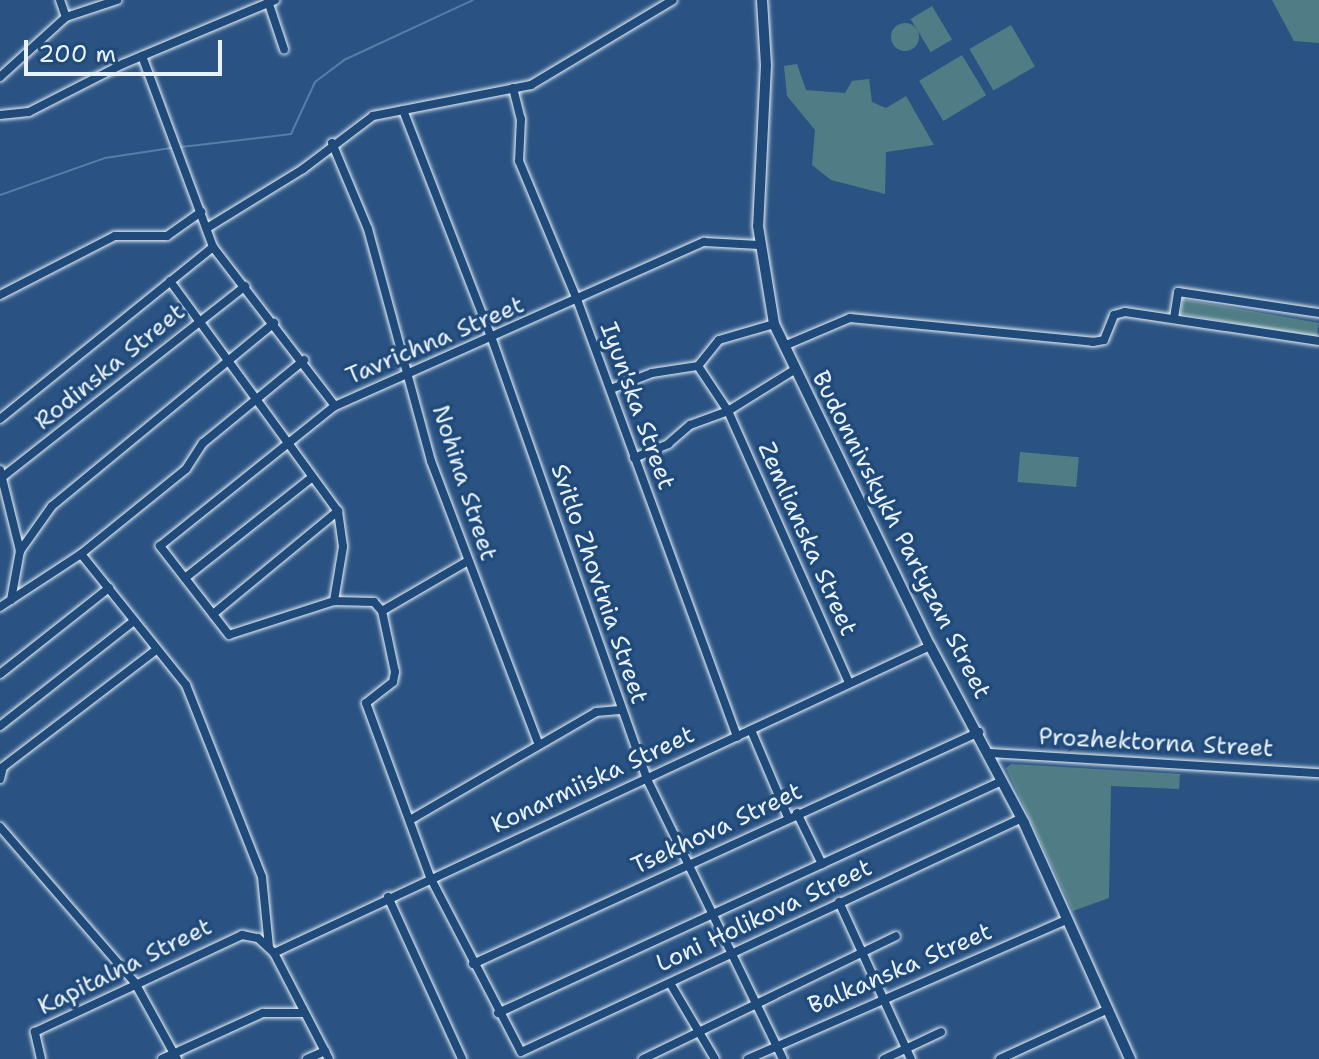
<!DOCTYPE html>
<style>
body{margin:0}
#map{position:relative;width:1319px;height:1059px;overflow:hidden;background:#2a5383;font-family:"Shantell Sans",sans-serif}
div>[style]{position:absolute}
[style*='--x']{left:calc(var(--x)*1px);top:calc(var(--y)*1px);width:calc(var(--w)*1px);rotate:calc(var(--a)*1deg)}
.green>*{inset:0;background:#507c85;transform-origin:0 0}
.round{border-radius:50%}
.stream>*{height:2px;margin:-1px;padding:0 1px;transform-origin:1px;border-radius:1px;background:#537fa9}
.roads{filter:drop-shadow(0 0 2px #e8f1f8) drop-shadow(0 0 2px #e8f1f8)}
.minor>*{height:8px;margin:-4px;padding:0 4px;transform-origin:4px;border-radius:4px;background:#1f4a7a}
.major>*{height:10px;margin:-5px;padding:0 5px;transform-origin:5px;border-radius:5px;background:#1f4a7a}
span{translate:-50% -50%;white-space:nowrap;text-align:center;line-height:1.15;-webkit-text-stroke:7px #1f4a7a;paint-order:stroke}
.street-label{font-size:24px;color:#e8f1f8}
.scale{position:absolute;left:24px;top:40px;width:198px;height:36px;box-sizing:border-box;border:4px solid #e8f1f8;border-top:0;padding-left:10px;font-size:24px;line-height:28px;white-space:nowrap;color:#e8f1f8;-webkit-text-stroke:6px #1f4a7a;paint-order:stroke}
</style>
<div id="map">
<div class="green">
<i style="clip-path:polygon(1272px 0,1319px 0,1319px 43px,1294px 41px)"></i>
<i style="left:932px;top:6px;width:39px;height:25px;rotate:59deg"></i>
<i class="round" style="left:891px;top:23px;width:28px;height:28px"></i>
<i style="left:1011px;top:25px;width:48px;height:48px;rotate:60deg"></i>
<i style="left:962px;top:55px;width:47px;height:50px;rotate:59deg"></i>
<i style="clip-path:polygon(797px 64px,806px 90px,845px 93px,852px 81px,869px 79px,872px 102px,886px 108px,906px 96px,934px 145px,886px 152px,885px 194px,831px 180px,812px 165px,815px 130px,787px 96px,784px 66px)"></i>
<i style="left:1183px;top:299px;width:138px;height:15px;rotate:10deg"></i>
<i style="left:1020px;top:452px;width:59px;height:30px;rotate:5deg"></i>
<i style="clip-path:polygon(1011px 764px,1180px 774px,1179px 789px,1111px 786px,1109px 898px,1073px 911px,1006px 768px)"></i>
</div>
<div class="stream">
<i style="--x:181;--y:147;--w:111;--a:-6.7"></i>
<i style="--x:291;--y:134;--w:57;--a:-65.2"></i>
<i style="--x:315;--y:82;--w:36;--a:-37"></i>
<i style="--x:344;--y:60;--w:142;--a:-24.9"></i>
<i style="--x:0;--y:195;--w:111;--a:-19.4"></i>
<i style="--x:105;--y:158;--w:67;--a:-8.6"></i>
</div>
<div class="roads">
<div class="minor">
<i style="--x:60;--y:0;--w:18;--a:71"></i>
<i style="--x:268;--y:1;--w:51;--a:71.6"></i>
<i style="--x:142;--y:56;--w:204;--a:69.6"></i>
<i style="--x:213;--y:247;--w:200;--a:52.5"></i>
<i style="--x:0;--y:77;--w:89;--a:-42.3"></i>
<i style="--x:66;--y:17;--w:54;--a:-18.4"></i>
<i style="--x:513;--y:88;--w:32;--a:76"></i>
<i style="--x:521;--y:119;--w:42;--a:92.7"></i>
<i style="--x:519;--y:161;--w:153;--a:67.3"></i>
<i style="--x:578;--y:302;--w:463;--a:69.9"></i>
<i style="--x:403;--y:110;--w:246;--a:68.8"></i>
<i style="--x:492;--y:339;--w:464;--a:70.6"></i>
<i style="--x:646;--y:777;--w:314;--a:64.1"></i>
<i style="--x:0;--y:115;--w:29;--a:-6"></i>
<i style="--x:29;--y:112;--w:106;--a:-27.1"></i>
<i style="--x:123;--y:64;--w:165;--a:-22.8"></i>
<i style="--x:332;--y:143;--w:93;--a:67.3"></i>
<i style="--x:368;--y:229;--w:240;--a:74.8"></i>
<i style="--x:431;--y:461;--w:301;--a:69.2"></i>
<i style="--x:207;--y:228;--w:113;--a:-31.6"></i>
<i style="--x:303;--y:169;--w:88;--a:-37.1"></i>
<i style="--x:373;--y:116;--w:161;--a:-11.1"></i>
<i style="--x:531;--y:85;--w:165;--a:-30.9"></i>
<i style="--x:170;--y:281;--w:285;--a:53.9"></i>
<i style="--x:338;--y:511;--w:36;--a:82"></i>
<i style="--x:343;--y:547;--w:55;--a:99.5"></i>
<i style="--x:0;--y:295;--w:129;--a:-27.2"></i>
<i style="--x:115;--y:236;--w:52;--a:0"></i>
<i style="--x:167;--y:236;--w:42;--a:-35.2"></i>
<i style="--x:1174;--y:318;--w:26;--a:-81"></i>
<i style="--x:1178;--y:292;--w:143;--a:8.5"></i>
<i style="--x:784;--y:346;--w:72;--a:-23"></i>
<i style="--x:850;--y:318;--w:244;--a:5.6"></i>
<i style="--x:1093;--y:342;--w:11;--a:-10"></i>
<i style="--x:1104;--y:340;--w:27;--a:-68"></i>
<i style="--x:1114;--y:315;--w:11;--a:-15"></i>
<i style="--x:1125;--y:312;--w:196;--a:8.5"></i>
<i style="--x:698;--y:366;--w:54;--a:56.3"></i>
<i style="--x:728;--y:411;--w:298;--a:66"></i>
<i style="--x:611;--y:389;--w:44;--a:-21.3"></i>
<i style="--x:652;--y:373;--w:47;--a:-8.7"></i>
<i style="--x:698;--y:366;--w:33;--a:-51"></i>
<i style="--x:719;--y:340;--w:57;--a:-16.2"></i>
<i style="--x:0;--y:419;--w:274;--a:-38.9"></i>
<i style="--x:634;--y:458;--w:37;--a:-22"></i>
<i style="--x:668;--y:444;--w:29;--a:-41"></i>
<i style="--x:690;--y:425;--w:40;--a:-20.2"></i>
<i style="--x:728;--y:411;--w:78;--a:-31.8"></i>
<i style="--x:0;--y:470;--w:83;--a:76.1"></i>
<i style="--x:0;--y:479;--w:312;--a:-38.2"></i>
<i style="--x:81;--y:554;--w:168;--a:51.3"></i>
<i style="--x:186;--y:685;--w:206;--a:68.4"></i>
<i style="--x:262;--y:877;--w:70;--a:84.3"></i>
<i style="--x:468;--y:561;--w:99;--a:149.8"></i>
<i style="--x:382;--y:611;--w:12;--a:-132"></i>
<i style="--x:374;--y:602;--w:40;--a:-178.6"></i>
<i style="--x:334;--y:601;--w:110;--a:162.1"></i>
<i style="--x:229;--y:635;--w:113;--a:-127.8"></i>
<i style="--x:160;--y:546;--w:224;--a:-38.7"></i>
<i style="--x:335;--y:406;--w:404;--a:-24"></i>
<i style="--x:704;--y:242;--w:55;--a:3.1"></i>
<i style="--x:185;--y:578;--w:161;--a:-38.4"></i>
<i style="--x:11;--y:600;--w:50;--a:-79.6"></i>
<i style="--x:20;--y:551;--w:55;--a:-54.6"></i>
<i style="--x:52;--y:506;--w:288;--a:-39.5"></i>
<i style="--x:0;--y:607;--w:97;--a:-33.2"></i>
<i style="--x:81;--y:554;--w:135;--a:-39"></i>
<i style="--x:186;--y:469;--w:31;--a:-57"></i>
<i style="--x:203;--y:443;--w:131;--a:-39.4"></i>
<i style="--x:382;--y:611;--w:62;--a:78"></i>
<i style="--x:395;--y:672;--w:10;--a:101"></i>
<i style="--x:393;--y:682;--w:34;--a:142"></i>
<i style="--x:366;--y:703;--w:185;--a:69.8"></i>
<i style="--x:430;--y:877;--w:197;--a:62.5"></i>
<i style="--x:521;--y:1052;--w:551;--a:-25.03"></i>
<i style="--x:213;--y:614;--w:162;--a:-39.5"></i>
<i style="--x:0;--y:674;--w:139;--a:-38.3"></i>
<i style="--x:0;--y:726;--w:170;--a:-38.1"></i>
<i style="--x:751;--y:730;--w:95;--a:67"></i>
<i style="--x:990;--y:753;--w:330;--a:3.5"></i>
<i style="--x:0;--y:779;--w:12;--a:-76"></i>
<i style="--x:3;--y:767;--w:193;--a:-37.4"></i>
<i style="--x:797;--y:813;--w:57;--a:63.9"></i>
<i style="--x:410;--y:820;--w:215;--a:-30.1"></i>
<i style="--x:596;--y:712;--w:24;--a:-5"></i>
<i style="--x:0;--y:827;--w:206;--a:49.1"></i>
<i style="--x:135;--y:983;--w:87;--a:61.1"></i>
<i style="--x:388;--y:897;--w:178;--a:65.4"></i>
<i style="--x:839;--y:902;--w:173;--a:65.4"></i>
<i style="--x:274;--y:953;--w:724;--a:-25.08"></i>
<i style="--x:473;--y:964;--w:557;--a:-24.63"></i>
<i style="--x:670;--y:983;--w:88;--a:59.4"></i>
<i style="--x:498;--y:1013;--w:555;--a:-24.72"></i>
<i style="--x:41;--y:1059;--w:28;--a:-103"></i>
<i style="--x:35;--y:1032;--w:229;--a:-25.1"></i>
<i style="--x:242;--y:935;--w:16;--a:11"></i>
<i style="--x:258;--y:938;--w:22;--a:43"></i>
<i style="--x:274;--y:953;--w:119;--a:62.6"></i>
<i style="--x:162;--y:1059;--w:111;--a:-24.5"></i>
<i style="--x:263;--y:1013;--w:41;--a:0"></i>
<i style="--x:307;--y:1059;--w:20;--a:-24"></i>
<i style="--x:643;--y:1059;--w:281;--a:-25.9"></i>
<i style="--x:748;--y:1059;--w:349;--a:-23.6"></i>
<i style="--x:884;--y:1059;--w:63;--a:-25.3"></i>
<i style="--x:1000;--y:1059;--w:119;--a:-24.8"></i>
</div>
<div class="major">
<i style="--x:762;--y:0;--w:65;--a:86.5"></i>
<i style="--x:766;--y:65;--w:161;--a:92.8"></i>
<i style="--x:758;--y:226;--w:99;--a:80.7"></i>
<i style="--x:774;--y:324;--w:358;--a:64.2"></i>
<i style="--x:930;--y:646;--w:200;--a:62"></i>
<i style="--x:1024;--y:823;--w:259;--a:65.8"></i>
</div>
</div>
<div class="street-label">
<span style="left:435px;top:341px;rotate:-23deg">Tavrichna Street</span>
<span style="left:110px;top:367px;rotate:-39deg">Rodinska Street</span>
<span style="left:637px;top:406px;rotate:70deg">Iyun'ska Street</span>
<span style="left:464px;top:483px;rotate:72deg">Nohina Street</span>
<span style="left:901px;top:535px;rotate:63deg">Budonnivskykh Partyzan Street</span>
<span style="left:807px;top:539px;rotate:66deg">Zemlianska Street</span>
<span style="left:599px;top:584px;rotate:71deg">Svitlo Zhovtnia Street</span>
<span style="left:1156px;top:743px;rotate:3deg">Prozhektorna Street</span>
<span style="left:593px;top:780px;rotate:-25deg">Konarmiiska Street</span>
<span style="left:717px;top:829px;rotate:-25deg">Tsekhova Street</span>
<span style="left:764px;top:916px;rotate:-25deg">Loni Holikova Street</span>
<span style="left:125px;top:967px;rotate:-26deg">Kapitalna Street</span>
<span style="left:900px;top:969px;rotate:-23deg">Balkanska Street</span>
</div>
<div class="scale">200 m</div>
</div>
